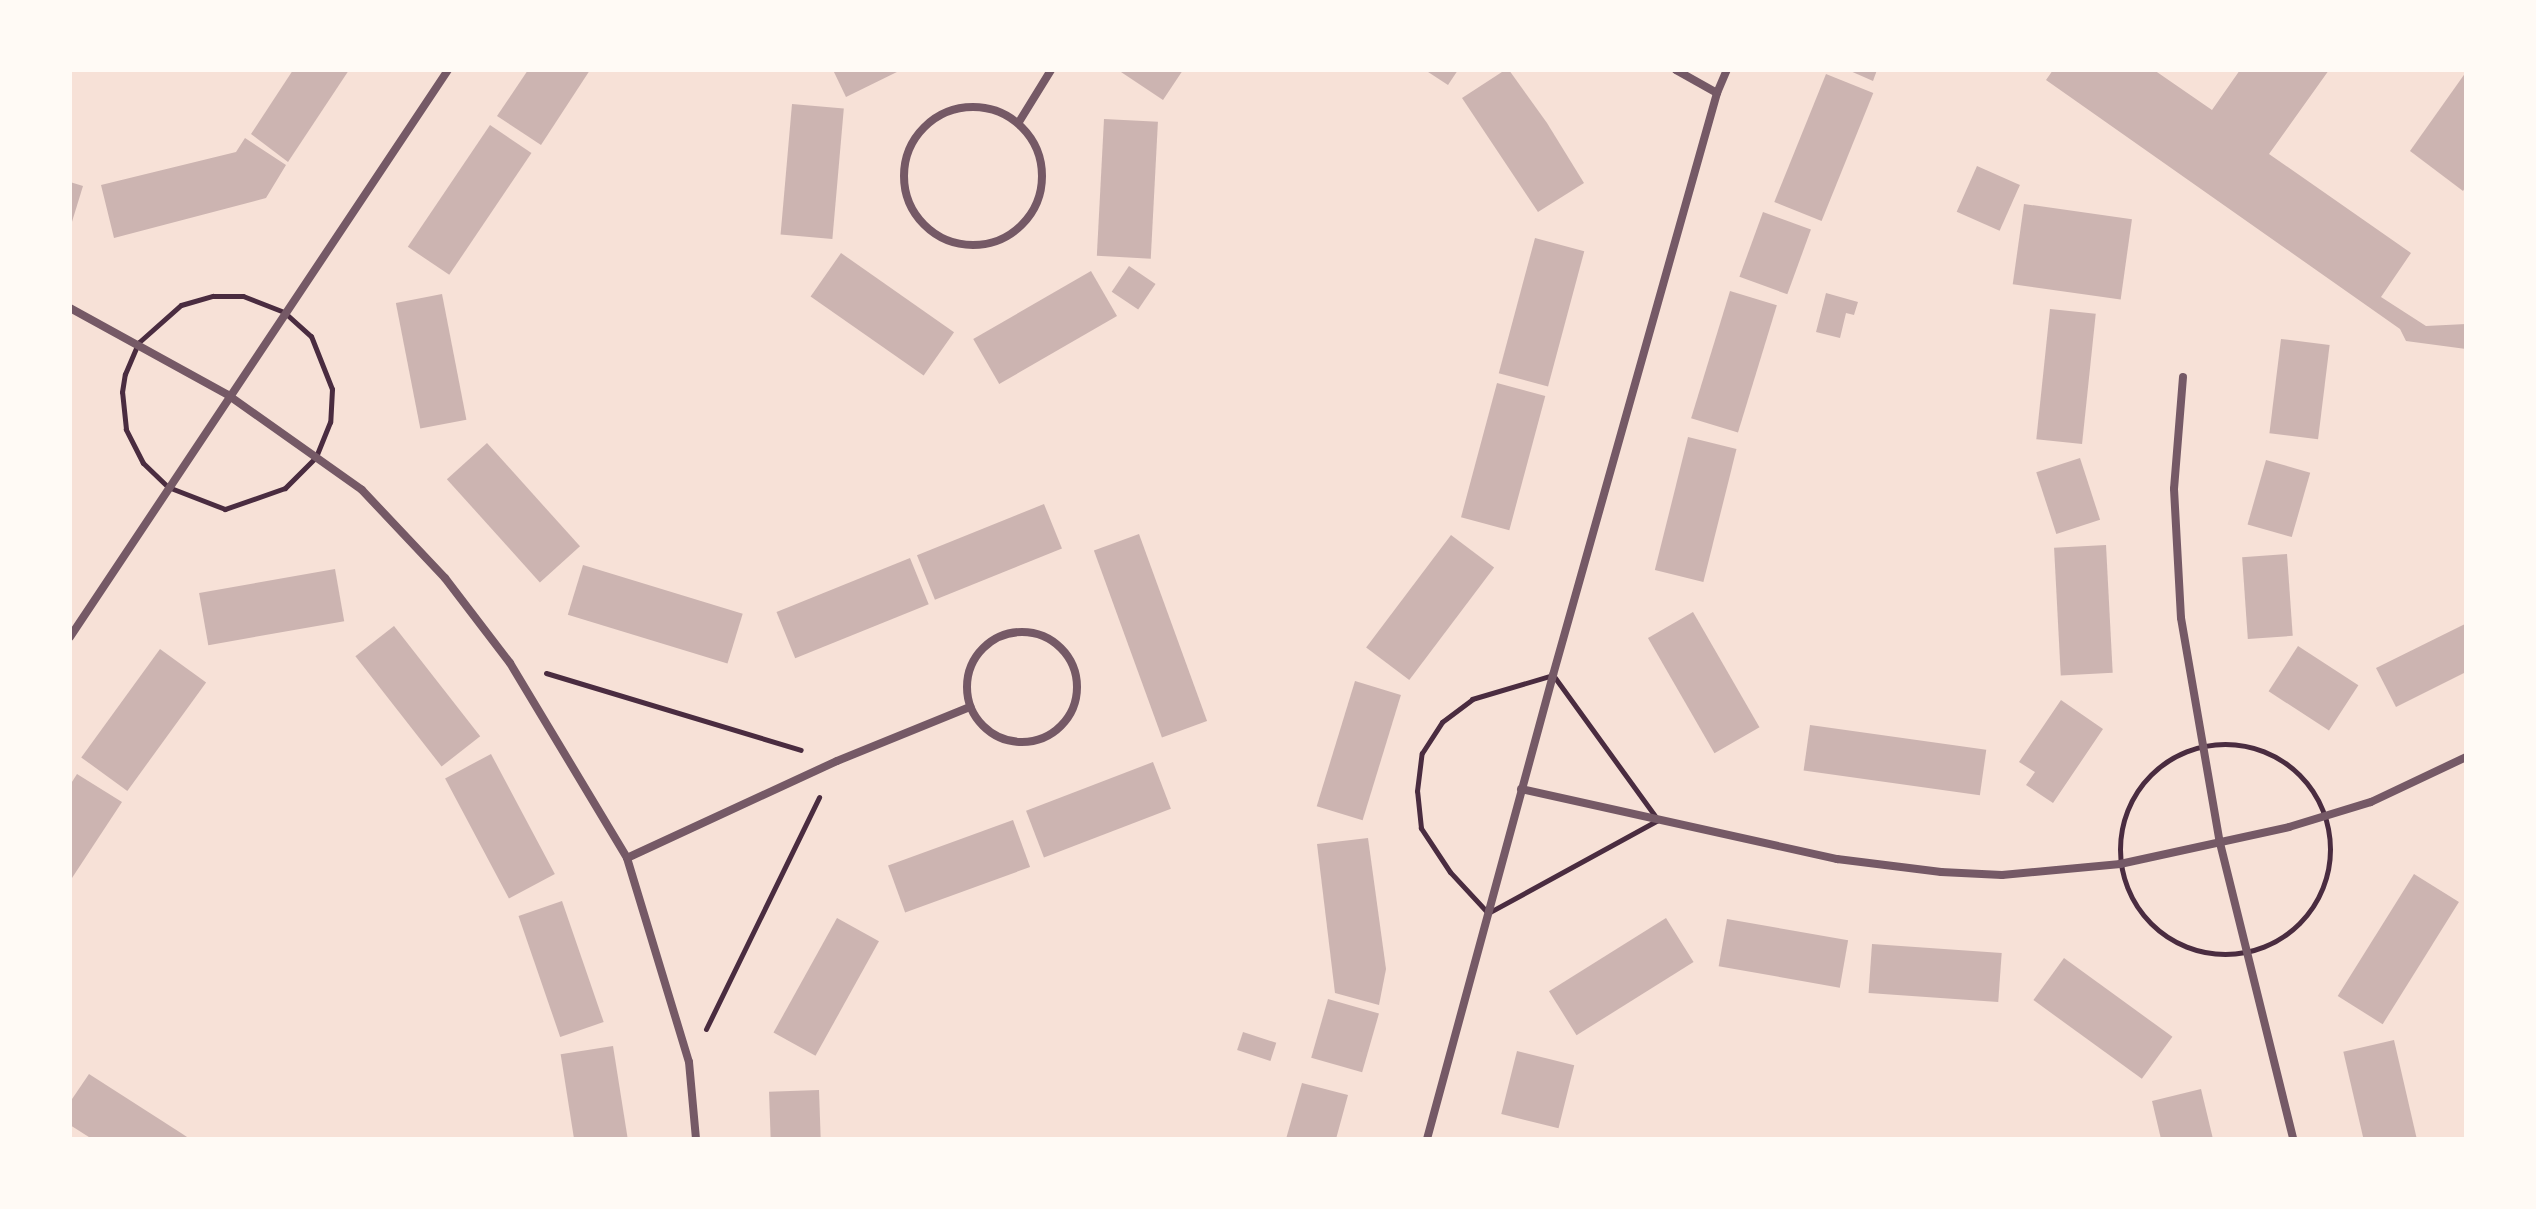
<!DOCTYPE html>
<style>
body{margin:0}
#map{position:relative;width:2536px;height:1209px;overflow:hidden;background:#f7e1d7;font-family:"Space Grotesk",sans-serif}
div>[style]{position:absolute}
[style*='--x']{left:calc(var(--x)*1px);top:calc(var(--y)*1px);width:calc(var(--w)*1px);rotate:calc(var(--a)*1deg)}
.building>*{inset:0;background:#ccb4b1;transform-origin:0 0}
.path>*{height:5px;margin:-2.5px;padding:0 2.5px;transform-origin:2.5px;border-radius:2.5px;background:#4a2c40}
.path>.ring{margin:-2.5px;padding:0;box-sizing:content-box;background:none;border:5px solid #4a2c40;border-radius:50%}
.minor>*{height:8px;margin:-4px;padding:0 4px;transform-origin:4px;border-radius:4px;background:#755966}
.minor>.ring{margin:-4px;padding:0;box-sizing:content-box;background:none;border:8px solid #755966;border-radius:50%}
span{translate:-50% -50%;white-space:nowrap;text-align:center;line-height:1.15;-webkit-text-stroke:7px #fffaf5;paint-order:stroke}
.frame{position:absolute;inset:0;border:72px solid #fffaf5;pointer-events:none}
</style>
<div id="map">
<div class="building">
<i style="clip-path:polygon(293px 70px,349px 70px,288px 162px,251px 134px)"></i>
<i style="clip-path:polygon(528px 70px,590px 70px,541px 145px,497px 116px)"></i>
<i style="clip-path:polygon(833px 70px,901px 70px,846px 97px)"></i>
<i style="clip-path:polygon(1118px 70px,1183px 70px,1163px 100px)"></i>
<i style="clip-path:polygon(1425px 70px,1458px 70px,1448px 85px)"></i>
<i style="clip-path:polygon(1505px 70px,1509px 70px,1547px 123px,1584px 183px,1538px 212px,1462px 98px)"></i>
<i style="clip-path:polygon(1848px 70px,1877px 70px,1873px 81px)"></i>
<i style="clip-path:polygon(2053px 70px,2154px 70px,2212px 110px,2240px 70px,2329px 70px,2269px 154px,2411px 253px,2381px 297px,2426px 326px,2466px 324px,2466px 349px,2406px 341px,2400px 329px,2046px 80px)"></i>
<i style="clip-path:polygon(2466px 72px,2466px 186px,2463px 191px,2410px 151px)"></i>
<i style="left:1826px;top:74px;width:51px;height:138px;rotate:22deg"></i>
<i style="left:792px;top:104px;width:52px;height:131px;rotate:5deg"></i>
<i style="left:1104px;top:119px;width:54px;height:137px;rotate:3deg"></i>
<i style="left:490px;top:125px;width:50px;height:147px;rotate:34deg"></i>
<i style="clip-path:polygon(245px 138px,286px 165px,266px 198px,114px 238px,101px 185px,236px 152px)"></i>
<i style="left:1977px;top:166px;width:47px;height:50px;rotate:24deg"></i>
<i style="clip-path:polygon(70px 182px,83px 186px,71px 225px,70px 225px)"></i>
<i style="left:2024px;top:204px;width:109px;height:81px;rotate:8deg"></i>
<i style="left:1763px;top:212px;width:51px;height:69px;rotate:20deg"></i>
<i style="left:1535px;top:238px;width:51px;height:140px;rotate:15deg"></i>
<i style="left:841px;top:253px;width:138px;height:53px;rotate:35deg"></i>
<i style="left:1129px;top:266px;width:32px;height:31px;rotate:34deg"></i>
<i style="left:1091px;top:271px;width:52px;height:136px;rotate:60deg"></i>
<i style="left:1730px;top:291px;width:49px;height:133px;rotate:17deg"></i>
<i style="clip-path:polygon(1826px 293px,1858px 302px,1854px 315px,1846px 313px,1840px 338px,1816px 332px)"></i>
<i style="left:442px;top:294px;width:128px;height:47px;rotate:79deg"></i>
<i style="left:2050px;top:309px;width:46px;height:131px;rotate:6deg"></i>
<i style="left:2281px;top:339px;width:49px;height:95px;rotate:7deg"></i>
<i style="left:1497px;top:383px;width:50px;height:139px;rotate:15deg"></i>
<i style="left:1688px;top:437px;width:50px;height:137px;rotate:14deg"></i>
<i style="left:487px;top:443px;width:139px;height:54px;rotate:48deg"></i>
<i style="left:2080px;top:458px;width:65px;height:46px;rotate:72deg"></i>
<i style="left:2266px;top:460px;width:46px;height:67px;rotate:16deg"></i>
<i style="left:1044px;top:504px;width:48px;height:137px;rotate:68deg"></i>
<i style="left:1139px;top:534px;width:199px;height:48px;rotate:70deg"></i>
<i style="left:1451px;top:535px;width:54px;height:141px;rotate:37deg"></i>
<i style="left:2106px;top:545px;width:128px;height:52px;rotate:87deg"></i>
<i style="left:2287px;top:554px;width:82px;height:45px;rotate:86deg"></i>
<i style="left:910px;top:558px;width:50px;height:144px;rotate:68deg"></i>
<i style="left:583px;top:565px;width:167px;height:52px;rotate:17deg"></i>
<i style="left:335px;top:569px;width:53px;height:138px;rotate:80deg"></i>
<i style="left:1693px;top:612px;width:133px;height:52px;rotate:60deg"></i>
<i style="clip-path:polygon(2465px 624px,2466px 672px,2396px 707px,2376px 668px)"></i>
<i style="left:394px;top:626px;width:140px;height:49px;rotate:52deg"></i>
<i style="left:2298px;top:646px;width:72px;height:54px;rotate:33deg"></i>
<i style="left:160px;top:649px;width:57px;height:134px;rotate:36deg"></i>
<i style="left:1355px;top:681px;width:48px;height:131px;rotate:17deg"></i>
<i style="clip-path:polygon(2061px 700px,2103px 729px,2053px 803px,2026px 785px,2035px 772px,2019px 762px)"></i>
<i style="left:1810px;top:725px;width:178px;height:46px;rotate:8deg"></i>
<i style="left:491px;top:754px;width:136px;height:52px;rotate:62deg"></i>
<i style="left:1153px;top:762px;width:50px;height:136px;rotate:69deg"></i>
<i style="clip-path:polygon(77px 774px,122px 802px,70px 881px,70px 785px)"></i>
<i style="left:1013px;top:820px;width:50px;height:133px;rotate:70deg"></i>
<i style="clip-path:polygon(1368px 838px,1386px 969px,1379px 1005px,1335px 993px,1317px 844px)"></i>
<i style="left:2414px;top:874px;width:53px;height:144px;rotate:32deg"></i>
<i style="left:562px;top:901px;width:128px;height:46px;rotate:71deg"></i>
<i style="left:837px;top:918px;width:48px;height:131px;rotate:29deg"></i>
<i style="left:1666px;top:918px;width:52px;height:138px;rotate:58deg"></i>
<i style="left:1727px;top:919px;width:123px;height:48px;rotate:10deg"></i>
<i style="left:1872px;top:944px;width:130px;height:49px;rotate:4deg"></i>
<i style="left:2064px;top:958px;width:134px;height:52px;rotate:36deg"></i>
<i style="left:1328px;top:999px;width:53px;height:61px;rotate:16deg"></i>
<i style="left:1243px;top:1032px;width:35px;height:19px;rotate:18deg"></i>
<i style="left:2394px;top:1040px;width:102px;height:52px;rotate:77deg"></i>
<i style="left:613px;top:1046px;width:94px;height:53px;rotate:81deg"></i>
<i style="left:1517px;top:1051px;width:59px;height:65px;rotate:14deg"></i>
<i style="clip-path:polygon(89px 1074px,181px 1133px,190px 1139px,92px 1139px,70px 1125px,70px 1102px)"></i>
<i style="clip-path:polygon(1302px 1083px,1348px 1095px,1336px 1139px,1286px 1139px)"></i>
<i style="clip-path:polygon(2201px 1089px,2213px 1139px,2161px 1139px,2152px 1101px)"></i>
<i style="left:819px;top:1090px;width:49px;height:50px;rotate:88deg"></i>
</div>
<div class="path">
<i style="--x:213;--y:296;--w:30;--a:0"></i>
<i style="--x:243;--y:296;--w:44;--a:21.3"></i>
<i style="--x:284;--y:312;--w:36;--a:42"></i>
<i style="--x:311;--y:336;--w:57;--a:68.4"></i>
<i style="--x:332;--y:389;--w:33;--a:93"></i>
<i style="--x:330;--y:422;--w:38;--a:112"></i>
<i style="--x:316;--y:457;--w:44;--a:135"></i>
<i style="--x:285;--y:488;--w:64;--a:160.7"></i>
<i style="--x:225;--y:509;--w:61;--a:-158.9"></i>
<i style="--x:168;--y:487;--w:35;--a:-136"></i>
<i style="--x:143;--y:463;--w:38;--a:-117"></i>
<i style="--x:126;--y:429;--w:37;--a:-96"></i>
<i style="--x:122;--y:392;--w:18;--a:-81"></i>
<i style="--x:125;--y:374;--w:34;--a:-67"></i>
<i style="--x:138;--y:343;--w:57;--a:-41.5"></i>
<i style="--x:181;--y:305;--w:33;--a:-16"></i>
<i style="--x:546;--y:673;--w:266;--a:16.8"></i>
<i style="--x:1553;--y:675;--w:179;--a:54.1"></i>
<i style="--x:1658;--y:820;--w:194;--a:151.3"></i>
<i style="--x:1488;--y:913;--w:56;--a:-132.8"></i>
<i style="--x:1450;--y:872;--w:53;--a:-123.4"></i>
<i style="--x:1421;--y:828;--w:37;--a:-96"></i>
<i style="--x:1417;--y:791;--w:38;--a:-83"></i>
<i style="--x:1422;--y:753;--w:37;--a:-57"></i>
<i style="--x:1442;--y:722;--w:38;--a:-37"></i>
<i style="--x:1472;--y:699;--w:84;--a:-16.5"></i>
<i class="ring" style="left:2120px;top:744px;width:205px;height:205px"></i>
<i style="--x:706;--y:1029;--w:258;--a:-64"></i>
</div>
<div class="minor">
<i style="--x:1676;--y:70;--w:47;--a:29.3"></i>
<i class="ring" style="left:904px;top:107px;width:130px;height:130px"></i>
<i style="--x:1019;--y:122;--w:61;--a:-58.4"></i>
<i style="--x:70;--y:308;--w:180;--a:28.8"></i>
<i style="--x:228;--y:395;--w:164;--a:35.3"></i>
<i style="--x:362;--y:490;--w:121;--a:46.7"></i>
<i style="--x:445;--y:578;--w:107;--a:52.6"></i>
<i style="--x:510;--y:663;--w:227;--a:59"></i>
<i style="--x:627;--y:858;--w:213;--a:73.1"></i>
<i style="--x:689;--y:1062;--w:77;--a:84.8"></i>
<i style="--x:2183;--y:377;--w:112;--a:94.6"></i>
<i style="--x:2174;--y:489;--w:129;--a:86.9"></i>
<i style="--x:2181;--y:618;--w:228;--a:80.2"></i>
<i style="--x:2220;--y:843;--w:305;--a:76.1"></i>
<i class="ring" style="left:967px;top:632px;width:102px;height:102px"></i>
<i style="--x:70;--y:637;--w:681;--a:-56.31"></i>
<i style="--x:1521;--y:789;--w:324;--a:12.5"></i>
<i style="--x:1837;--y:859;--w:105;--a:7.1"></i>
<i style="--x:1941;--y:872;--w:61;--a:2.8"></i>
<i style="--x:2002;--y:875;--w:119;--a:-5.3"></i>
<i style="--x:2120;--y:864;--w:173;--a:-12.3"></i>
<i style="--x:2289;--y:827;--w:86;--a:-17"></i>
<i style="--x:2371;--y:802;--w:105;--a:-25.3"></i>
<i style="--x:627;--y:858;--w:231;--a:-24.8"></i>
<i style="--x:837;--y:761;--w:144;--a:-22.1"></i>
<i style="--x:1427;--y:1139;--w:481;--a:-74.8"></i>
<i style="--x:1553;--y:675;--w:605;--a:-74.26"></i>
<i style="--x:1717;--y:93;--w:25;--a:-67"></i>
</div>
<div class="frame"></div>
</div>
